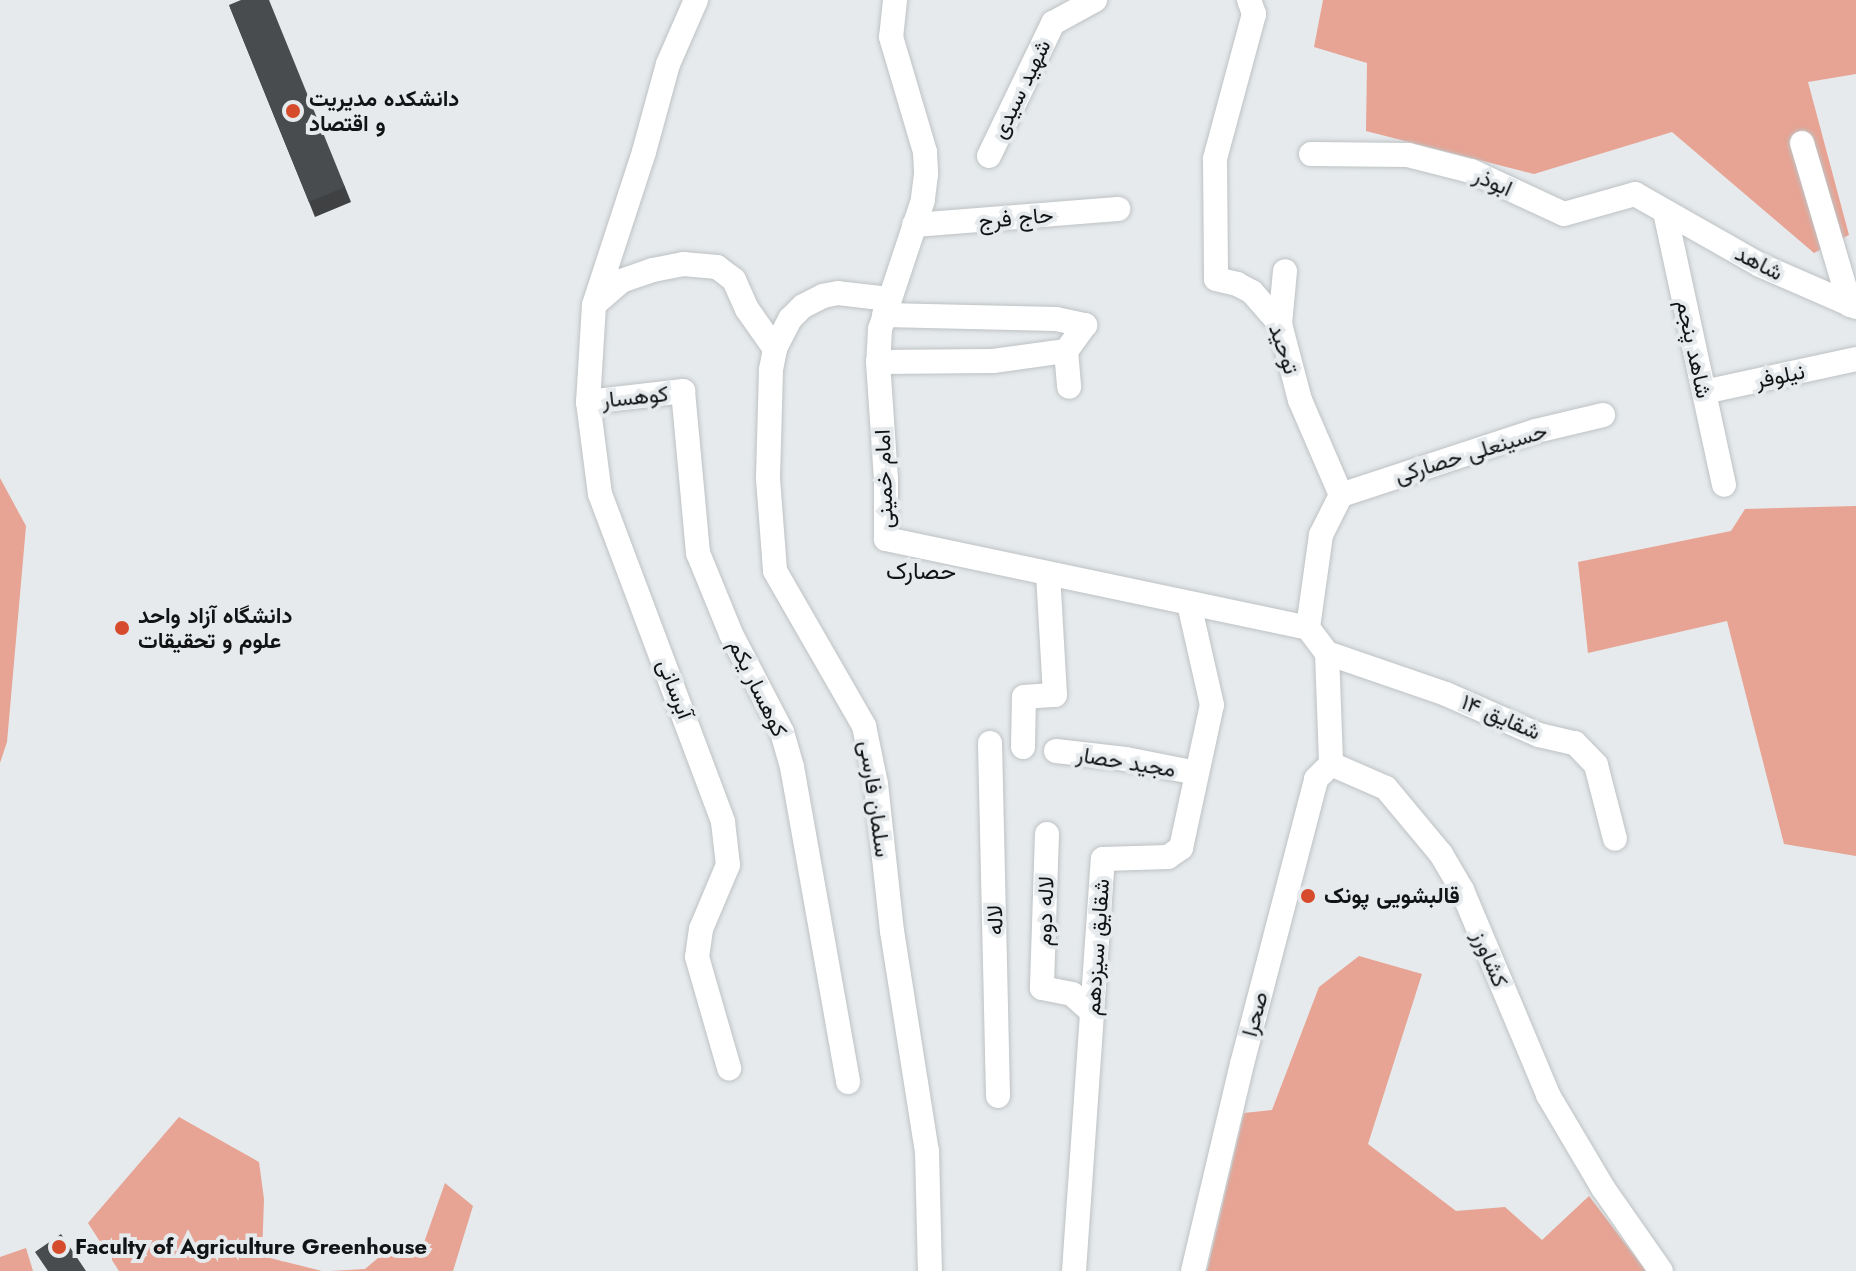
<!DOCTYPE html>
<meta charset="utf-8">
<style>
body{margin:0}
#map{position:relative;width:1856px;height:1271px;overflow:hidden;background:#e6eaec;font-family:Jost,Vazirmatn,sans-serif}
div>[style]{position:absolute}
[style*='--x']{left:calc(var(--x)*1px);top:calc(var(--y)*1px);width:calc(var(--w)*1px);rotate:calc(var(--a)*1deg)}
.forest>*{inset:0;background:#e7a393}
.roads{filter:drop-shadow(0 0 2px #bec2c4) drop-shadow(0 0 2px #bec2c4)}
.minor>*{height:24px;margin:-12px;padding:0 12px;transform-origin:12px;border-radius:12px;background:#fff}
.wall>*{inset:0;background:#3f4143}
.building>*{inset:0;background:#494c4e}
.dots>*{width:22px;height:22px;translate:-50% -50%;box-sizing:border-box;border:4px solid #e6eaec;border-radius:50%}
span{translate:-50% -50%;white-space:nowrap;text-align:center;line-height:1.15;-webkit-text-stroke:8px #e6eaec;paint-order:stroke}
.street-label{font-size:22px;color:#121314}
.poi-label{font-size:22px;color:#121314;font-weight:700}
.left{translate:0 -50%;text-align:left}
.neighbourhood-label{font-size:24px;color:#121314}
</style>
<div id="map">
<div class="forest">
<i style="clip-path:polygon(1323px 0,1856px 0,1856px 74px,1808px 82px,1849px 235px,1814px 253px,1672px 132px,1534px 174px,1366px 131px,1367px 63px,1314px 47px)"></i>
<i style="clip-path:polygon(0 478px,26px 526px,7px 742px,0 763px)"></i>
<i style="clip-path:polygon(1856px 506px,1856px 856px,1784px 844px,1727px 621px,1588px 653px,1578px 562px,1731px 531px,1745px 509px)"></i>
<i style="clip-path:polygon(1359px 956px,1422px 974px,1368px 1144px,1456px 1211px,1505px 1207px,1542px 1240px,1589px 1196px,1646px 1271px,1207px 1271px,1244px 1113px,1272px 1110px,1319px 987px)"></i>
<i style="clip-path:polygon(179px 1117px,259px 1162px,264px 1199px,262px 1256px,322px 1271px,119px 1271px,88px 1223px)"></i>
<i style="clip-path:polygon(445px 1183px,473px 1206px,453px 1271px,330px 1271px,365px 1269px,391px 1247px,421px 1251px)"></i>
<i style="clip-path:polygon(26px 1248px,33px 1271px,0 1271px,0 1257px)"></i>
</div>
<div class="roads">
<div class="minor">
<i style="--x:696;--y:0;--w:70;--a:113.6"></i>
<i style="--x:668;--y:64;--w:91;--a:105.3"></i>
<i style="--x:644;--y:152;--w:161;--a:108.1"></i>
<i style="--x:594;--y:305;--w:97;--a:93.5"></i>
<i style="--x:588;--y:402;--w:93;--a:82.6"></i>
<i style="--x:600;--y:494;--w:350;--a:69.4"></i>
<i style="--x:723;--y:822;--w:43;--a:83.4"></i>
<i style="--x:728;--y:865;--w:69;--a:112.9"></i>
<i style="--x:701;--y:929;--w:28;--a:98"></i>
<i style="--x:697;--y:957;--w:116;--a:73.9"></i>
<i style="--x:895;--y:0;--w:37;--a:96"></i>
<i style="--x:891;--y:37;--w:120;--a:73.5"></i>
<i style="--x:925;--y:152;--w:22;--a:87"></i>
<i style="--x:926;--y:174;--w:26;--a:97"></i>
<i style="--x:923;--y:200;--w:136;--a:108.4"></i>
<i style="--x:880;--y:329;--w:33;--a:93"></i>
<i style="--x:878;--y:362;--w:116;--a:86.1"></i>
<i style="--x:886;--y:478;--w:61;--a:90"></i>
<i style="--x:886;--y:539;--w:431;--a:11.9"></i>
<i style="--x:1249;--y:0;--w:15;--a:70"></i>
<i style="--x:1254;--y:14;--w:150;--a:105.1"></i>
<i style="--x:1215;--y:159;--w:120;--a:89.5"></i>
<i style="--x:1216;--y:279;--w:22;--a:13"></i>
<i style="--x:1237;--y:284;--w:17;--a:28"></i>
<i style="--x:1252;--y:292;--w:43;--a:48.8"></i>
<i style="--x:1280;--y:324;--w:79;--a:75.3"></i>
<i style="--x:1300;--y:400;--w:103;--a:66.7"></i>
<i style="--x:1341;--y:495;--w:45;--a:116.6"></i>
<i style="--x:1321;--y:535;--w:94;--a:98"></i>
<i style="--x:1802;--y:143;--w:169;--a:73.5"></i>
<i style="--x:1311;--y:154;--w:97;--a:0.6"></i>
<i style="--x:1408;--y:155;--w:65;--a:14.3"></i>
<i style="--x:1471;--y:171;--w:102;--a:24.8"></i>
<i style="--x:1564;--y:214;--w:74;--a:-15.7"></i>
<i style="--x:1635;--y:194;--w:144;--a:29.6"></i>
<i style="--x:1760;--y:265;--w:105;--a:23.6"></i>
<i style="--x:989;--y:156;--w:148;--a:-64.3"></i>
<i style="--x:1053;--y:23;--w:48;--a:-28.7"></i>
<i style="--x:1665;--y:212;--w:279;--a:77.8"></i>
<i style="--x:914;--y:225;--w:205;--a:-4.5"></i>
<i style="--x:889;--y:299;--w:51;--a:-173.3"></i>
<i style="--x:838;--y:293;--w:15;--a:169"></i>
<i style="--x:823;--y:296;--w:22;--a:153"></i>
<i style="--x:803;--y:306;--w:18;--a:135"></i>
<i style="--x:790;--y:319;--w:34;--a:117"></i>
<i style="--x:775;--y:349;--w:21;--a:101"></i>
<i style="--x:771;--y:370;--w:109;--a:91.6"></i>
<i style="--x:768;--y:479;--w:92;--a:85.6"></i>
<i style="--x:775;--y:571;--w:179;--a:60.1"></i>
<i style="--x:864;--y:726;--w:59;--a:78.3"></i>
<i style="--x:876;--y:784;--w:148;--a:83.8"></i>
<i style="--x:892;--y:931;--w:223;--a:81"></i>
<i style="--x:927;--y:1151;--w:120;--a:88.6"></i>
<i style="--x:596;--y:303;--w:33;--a:-41"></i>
<i style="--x:621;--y:281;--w:34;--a:-19"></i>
<i style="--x:653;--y:270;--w:31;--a:-11"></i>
<i style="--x:683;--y:264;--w:34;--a:5"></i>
<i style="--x:717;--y:267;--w:21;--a:37"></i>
<i style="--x:734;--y:280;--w:32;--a:66"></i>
<i style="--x:747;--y:309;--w:49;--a:55"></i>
<i style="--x:884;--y:315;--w:172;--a:1.3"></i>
<i style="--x:1056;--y:319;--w:30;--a:12"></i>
<i style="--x:1085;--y:325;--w:32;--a:126"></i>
<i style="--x:1066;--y:351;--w:36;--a:85"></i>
<i style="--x:1280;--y:324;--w:53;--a:-84.6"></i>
<i style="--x:878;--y:362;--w:115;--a:-0.5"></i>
<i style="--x:993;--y:361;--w:74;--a:-7.8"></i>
<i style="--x:1704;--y:392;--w:156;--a:-12.2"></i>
<i style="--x:588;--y:402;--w:96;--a:-6.6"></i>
<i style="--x:683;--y:391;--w:163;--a:84.7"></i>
<i style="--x:698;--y:553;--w:87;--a:67.8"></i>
<i style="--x:731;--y:634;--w:110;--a:62.5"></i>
<i style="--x:782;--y:732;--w:36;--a:74"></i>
<i style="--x:792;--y:767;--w:320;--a:79.9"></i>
<i style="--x:1341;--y:495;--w:205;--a:-18.2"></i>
<i style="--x:1536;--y:431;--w:69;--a:-13.4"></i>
<i style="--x:1308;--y:628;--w:31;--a:53"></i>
<i style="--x:1327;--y:653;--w:111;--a:87.9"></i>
<i style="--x:1331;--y:764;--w:60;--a:23.6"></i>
<i style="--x:1386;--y:788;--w:86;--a:50.2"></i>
<i style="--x:1441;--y:854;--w:42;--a:59.7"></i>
<i style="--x:1462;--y:890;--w:222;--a:67.2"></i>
<i style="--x:1548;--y:1095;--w:108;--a:59.4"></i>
<i style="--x:1603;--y:1188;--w:101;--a:55.1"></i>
<i style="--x:1327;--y:653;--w:126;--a:19"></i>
<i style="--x:1446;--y:694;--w:102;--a:23.8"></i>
<i style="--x:1539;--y:735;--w:37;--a:13"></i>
<i style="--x:1575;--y:743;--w:30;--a:46"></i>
<i style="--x:1596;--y:765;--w:76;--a:75.6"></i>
<i style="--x:990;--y:743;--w:353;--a:88.7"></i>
<i style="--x:1023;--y:747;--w:50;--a:-88.9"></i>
<i style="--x:1024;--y:697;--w:31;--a:-4"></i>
<i style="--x:1055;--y:695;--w:120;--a:-93.3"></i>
<i style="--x:1056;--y:751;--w:70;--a:6.5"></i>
<i style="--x:1126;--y:759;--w:72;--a:11.2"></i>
<i style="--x:1047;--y:834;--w:154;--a:91.9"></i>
<i style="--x:1042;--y:988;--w:31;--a:11"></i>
<i style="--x:1072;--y:994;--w:28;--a:42"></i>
<i style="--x:1074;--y:1271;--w:413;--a:-86"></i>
<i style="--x:1103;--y:859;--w:65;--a:-1.8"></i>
<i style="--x:1168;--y:857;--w:16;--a:-35"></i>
<i style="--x:1181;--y:848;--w:146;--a:-77.8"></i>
<i style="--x:1212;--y:705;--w:104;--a:-102.8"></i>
<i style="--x:1193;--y:1271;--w:213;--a:-76.7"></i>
<i style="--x:1242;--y:1064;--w:294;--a:-75.4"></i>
<i style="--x:1316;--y:779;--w:21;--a:-45"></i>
</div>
</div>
<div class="wall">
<i style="clip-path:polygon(229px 5px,345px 187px,351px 202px,315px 217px)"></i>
</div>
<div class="building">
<i style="clip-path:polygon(241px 0,269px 0,345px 187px,309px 202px,229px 5px)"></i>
<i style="clip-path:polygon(61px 1234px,86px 1271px,48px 1271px,35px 1252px)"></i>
</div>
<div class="dots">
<i style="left:293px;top:111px;background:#d54b2b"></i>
<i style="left:122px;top:628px;background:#d54b2b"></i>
<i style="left:1308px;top:896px;background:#d54b2b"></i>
<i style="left:59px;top:1247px;background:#d54b2b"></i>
</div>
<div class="street-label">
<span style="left:1021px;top:89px;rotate:-64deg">شهید سیدی</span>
<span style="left:1493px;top:182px;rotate:24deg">ابوذر</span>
<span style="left:1016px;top:218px;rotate:-5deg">حاج فرج</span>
<span style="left:1759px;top:263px;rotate:27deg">شاهد</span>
<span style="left:1284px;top:349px;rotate:71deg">توحید</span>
<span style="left:1694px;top:349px;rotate:78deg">شاهد پنجم</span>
<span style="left:1780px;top:376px;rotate:-12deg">نیلوفر</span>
<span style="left:635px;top:397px;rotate:-6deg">کوهسار</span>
<span style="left:1471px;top:453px;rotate:-17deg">حسینعلی حصارکی</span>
<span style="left:884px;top:479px;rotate:-92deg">امام خمینی</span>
<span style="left:758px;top:688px;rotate:64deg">کوهسار یکم</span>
<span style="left:675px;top:689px;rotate:69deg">آبرسانی</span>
<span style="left:1501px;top:717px;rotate:23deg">شقایق ۱۴</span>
<span style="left:1126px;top:762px;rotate:9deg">مجید حصار</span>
<span style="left:875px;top:799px;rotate:82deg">سلمان فارسی</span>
<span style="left:1045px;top:911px;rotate:-88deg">لاله دوم</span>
<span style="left:995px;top:920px;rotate:-91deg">لاله</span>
<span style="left:1097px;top:947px;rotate:-86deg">شقایق سیزدهم</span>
<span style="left:1490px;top:959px;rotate:67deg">کشاورز</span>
<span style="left:1255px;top:1014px;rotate:-75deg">صحرا</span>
</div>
<div class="poi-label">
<span class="left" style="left:309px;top:111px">دانشکده مدیریت<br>و اقتصاد</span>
<span class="left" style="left:138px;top:628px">دانشگاه آزاد واحد<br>علوم و تحقیقات</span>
<span class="left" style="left:1324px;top:896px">قالبشویی پونک</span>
<span class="left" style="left:75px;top:1247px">Faculty of Agriculture Greenhouse</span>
</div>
<div class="neighbourhood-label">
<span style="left:921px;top:571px">حصارک</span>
</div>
</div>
